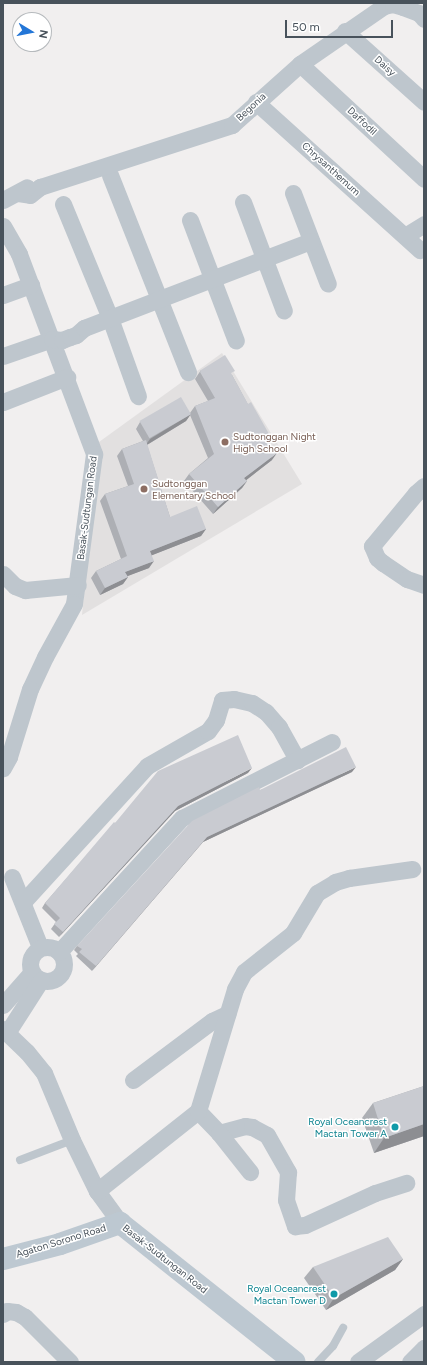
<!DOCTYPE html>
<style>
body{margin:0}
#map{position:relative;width:427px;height:1365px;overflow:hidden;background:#f1efef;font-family:Figtree,sans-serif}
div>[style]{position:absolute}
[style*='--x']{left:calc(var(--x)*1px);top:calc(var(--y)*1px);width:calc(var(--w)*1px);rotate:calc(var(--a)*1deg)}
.education>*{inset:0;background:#e2e0e0}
.lane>*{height:8px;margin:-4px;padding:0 4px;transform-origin:4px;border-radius:4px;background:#bec6cd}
.street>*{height:17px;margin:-8.5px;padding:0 8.5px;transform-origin:8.5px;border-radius:8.5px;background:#bec6cd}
.street>.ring{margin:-8.5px;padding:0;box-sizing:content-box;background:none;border:17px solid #bec6cd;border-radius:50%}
.secondary>*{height:22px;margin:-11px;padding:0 11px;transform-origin:11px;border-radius:11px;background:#bdc8d1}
.wall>*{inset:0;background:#adafb4}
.shaded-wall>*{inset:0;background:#8d8e92}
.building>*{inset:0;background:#c9cbd1;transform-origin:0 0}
.dots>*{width:11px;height:11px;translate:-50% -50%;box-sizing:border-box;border:2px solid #fff;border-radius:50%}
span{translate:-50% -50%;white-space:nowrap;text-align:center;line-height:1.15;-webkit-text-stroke:3px #fff;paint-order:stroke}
.street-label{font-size:10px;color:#48525b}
.education-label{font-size:10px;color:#785e54}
.left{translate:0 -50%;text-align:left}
.culture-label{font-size:10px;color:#0d838f}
.right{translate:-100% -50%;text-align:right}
.frame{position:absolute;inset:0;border:4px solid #48525b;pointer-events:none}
.north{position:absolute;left:12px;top:12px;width:40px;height:40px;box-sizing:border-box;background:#fff;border:1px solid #b6babd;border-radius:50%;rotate:100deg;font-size:11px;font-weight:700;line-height:16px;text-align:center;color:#48525b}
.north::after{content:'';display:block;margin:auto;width:14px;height:18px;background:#2376d7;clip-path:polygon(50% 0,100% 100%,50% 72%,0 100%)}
.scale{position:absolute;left:285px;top:20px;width:108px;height:18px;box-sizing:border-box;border:2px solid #48525b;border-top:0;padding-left:5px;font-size:12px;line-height:14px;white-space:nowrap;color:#48525b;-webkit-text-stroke:3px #fff;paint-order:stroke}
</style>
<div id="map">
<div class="education">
<i style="clip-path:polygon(222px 353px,302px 484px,82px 615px,99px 442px)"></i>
</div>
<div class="lane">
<i style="--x:20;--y:1160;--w:56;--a:-21"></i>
<i style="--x:318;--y:1362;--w:22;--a:-47"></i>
<i style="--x:333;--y:1346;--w:21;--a:-61"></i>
</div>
<div class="street">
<i style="--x:345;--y:31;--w:106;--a:41.9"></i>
<i style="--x:300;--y:64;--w:169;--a:42.8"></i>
<i style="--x:256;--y:102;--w:221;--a:42.1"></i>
<i style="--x:110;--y:175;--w:212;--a:68.4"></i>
<i style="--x:18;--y:193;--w:12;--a:9"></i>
<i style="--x:30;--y:195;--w:13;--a:-39"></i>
<i style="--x:40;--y:187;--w:202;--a:-17.9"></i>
<i style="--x:232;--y:125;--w:91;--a:-41.9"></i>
<i style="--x:300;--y:64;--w:102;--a:-34.6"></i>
<i style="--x:384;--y:6;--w:9;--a:-13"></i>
<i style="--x:393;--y:4;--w:10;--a:17"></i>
<i style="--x:403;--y:7;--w:17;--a:21"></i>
<i style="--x:419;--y:13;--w:8;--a:50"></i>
<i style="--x:293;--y:193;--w:97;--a:69"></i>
<i style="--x:3;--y:200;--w:27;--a:-28"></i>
<i style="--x:243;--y:202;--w:116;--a:69.4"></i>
<i style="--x:63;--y:204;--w:123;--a:67.6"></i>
<i style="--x:110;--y:318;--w:83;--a:70.3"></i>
<i style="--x:190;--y:220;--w:129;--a:69.2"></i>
<i style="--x:3;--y:226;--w:32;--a:60"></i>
<i style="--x:19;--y:254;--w:214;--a:69.4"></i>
<i style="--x:94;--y:454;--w:151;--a:97.6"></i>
<i style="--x:74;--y:604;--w:60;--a:118.7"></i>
<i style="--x:45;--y:657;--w:35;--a:115"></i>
<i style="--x:30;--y:689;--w:71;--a:107.2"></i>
<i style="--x:9;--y:757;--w:13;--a:119"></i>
<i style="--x:405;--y:236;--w:22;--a:-32"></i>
<i style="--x:3;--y:295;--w:30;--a:-20"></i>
<i style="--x:3;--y:356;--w:52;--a:-19.1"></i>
<i style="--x:52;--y:339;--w:10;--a:6"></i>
<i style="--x:62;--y:340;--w:9;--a:-21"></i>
<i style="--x:70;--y:337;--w:6;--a:-18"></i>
<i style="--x:76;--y:335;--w:11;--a:-41"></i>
<i style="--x:84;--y:328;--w:243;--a:-21"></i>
<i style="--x:3;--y:402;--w:69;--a:-21.3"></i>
<i style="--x:424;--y:486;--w:11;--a:139"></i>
<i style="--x:416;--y:493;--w:69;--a:129.7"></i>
<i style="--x:372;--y:546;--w:13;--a:67"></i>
<i style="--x:377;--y:558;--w:8;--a:40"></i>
<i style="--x:383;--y:563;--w:29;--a:34"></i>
<i style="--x:407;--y:579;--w:18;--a:19"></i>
<i style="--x:3;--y:574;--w:17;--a:45"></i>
<i style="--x:15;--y:586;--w:11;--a:22"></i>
<i style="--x:25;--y:590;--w:53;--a:-5.4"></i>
<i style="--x:12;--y:877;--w:75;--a:68.2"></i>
<i style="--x:23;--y:902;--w:184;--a:-47.6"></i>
<i style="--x:147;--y:766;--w:70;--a:-29.8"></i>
<i style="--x:208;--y:731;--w:14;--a:-54"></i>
<i style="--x:216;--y:720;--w:21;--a:-73"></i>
<i style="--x:222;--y:700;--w:12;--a:-5"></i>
<i style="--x:234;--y:699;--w:18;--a:13"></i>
<i style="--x:252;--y:703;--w:17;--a:33"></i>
<i style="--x:266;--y:712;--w:20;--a:49"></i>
<i style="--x:279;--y:727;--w:38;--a:61"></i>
<i class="ring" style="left:30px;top:947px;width:17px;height:17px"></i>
<i style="--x:59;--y:952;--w:182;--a:-47.5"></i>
<i style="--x:182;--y:818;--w:168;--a:-26.9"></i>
<i style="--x:3;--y:1005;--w:44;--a:-48.7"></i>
<i style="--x:3;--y:1029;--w:33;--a:44"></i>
<i style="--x:27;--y:1052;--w:27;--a:51"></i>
<i style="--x:44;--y:1073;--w:73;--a:67.3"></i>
<i style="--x:72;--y:1140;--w:57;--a:63.9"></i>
<i style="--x:97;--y:1191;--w:39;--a:54"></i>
<i style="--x:7;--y:1033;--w:63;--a:-57.3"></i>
<i style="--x:133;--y:1080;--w:99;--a:-36.8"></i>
<i style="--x:212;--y:1021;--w:17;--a:-25"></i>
<i style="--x:198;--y:1111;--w:30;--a:46"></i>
<i style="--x:219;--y:1133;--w:27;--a:-15"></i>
<i style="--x:245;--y:1126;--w:7;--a:8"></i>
<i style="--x:252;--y:1127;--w:17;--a:28"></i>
<i style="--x:267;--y:1135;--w:43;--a:60.4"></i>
<i style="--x:288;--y:1172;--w:28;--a:94"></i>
<i style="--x:286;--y:1200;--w:28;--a:71"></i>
<i style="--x:295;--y:1226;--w:10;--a:-6"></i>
<i style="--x:305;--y:1225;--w:77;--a:-24.6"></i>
<i style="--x:375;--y:1193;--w:33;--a:-18"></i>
<i style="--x:219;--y:1133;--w:50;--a:51.5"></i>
<i style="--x:97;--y:1191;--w:129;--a:-38.4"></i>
<i style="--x:198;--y:1111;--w:127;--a:-73.1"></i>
<i style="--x:235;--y:989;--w:19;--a:-62"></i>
<i style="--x:244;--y:972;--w:63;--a:-38.5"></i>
<i style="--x:293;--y:933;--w:47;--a:-59"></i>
<i style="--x:317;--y:893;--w:21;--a:-31"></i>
<i style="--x:335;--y:882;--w:15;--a:-16"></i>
<i style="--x:349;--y:878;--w:64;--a:-8.1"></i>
<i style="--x:3;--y:1314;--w:5;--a:-37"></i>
<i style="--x:7;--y:1311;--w:9;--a:6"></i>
<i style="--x:16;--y:1312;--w:10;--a:29"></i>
<i style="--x:25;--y:1317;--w:64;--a:45"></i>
<i style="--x:358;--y:1362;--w:82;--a:-36"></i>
<i style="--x:410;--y:1362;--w:20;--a:-45"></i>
</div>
<div class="secondary">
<i style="--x:3;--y:1259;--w:59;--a:-14.7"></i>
<i style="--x:60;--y:1244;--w:64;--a:-19.3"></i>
<i style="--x:120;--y:1223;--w:223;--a:38.5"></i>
</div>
<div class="wall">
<i style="clip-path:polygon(201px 370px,232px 375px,266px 438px,272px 460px,246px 480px,247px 481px,242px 488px,213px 514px,184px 481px,189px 474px,208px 458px,190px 415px,186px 421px,147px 445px,170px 517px,206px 529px,201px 536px,152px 555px,149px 568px,127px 576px,128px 577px,123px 584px,100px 595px,91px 578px,96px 571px,121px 559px,100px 501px,105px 494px,128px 486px,117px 456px,122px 449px,143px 441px,136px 429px,140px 422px,190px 413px,195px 406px,208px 401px,195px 379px)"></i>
<i style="clip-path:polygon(352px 772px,203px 842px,92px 971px,76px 956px,78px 954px,74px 950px,77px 946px,260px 790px)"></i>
<i style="clip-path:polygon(248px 773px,175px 811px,59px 937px,51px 929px,56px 922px,42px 908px,45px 903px,115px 823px)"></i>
<i style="clip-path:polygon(424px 1086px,424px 1136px,374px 1153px,362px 1118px,373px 1103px)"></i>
<i style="clip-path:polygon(403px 1259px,395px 1270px,326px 1310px,304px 1278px,313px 1267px)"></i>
</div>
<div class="shaded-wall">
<i style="clip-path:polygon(191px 414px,186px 421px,145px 446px,150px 439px)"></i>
<i style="clip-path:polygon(277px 453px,272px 460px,240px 485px,244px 478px)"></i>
<i style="clip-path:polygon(247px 481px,242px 488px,213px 514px,218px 507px)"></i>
<i style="clip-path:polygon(206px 529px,201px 536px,145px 558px,150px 551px)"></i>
<i style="clip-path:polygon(154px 561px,149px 568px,120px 579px,125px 572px)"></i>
<i style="clip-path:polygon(128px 577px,123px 584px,100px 595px,105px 588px)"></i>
<i style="clip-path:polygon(356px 767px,352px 772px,203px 842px,92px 971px,96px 966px,207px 837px)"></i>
<i style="clip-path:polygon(252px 768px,248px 773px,175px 811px,59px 937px,63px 932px,178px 806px)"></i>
<i style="clip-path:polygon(424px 1124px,424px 1136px,374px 1153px,384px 1138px)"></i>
<i style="clip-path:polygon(403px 1259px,395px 1270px,326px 1310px,334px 1298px)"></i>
</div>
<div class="building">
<i style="clip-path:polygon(225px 355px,235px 371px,231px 373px,248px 404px,251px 402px,269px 434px,265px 437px,277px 453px,244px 478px,247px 481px,218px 507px,189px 474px,214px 454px,195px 406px,215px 398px,200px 372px,201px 370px)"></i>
<i style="left:181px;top:397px;width:20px;height:48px;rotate:60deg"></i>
<i style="clip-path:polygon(146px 440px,170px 517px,197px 506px,206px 529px,150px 551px,154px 561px,125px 572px,128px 577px,105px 588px,96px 571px,127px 556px,105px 494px,134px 484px,122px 449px)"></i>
<i style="clip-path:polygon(238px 735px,252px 768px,178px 806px,63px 932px,54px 924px,60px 918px,45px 903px,114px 822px,115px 823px,158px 771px)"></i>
<i style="clip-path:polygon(346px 747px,356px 767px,207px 837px,96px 966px,79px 952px,82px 949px,77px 946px,192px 821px,259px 787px,260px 790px)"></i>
<i style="clip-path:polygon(424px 1086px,424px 1124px,384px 1138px,373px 1103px)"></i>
<i style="clip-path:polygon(388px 1237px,403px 1259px,334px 1298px,313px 1267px)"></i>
</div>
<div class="dots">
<i style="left:225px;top:442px;background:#8d6e63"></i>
<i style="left:144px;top:489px;background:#8d6e63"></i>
<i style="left:395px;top:1127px;background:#0f9aa8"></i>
<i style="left:334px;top:1294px;background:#0f9aa8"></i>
</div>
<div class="street-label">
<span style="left:385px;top:66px;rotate:42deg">Daisy</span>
<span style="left:251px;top:107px;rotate:-43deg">Begonia</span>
<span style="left:362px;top:121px;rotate:43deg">Daffodil</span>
<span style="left:331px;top:169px;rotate:42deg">Chrysanthemum</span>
<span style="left:87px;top:508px;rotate:-83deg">Basak-Sudtungan Road</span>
<span style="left:61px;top:1241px;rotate:-17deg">Agaton Sorono Road</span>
<span style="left:165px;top:1259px;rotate:38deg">Basak-Sudtungan Road</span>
</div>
<div class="education-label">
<span class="left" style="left:233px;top:442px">Sudtonggan Night<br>High School</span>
<span class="left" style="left:152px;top:489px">Sudtonggan<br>Elementary School</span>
</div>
<div class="culture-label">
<span class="right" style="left:387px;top:1127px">Royal Oceancrest<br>Mactan Tower A</span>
<span class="right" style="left:326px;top:1294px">Royal Oceancrest<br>Mactan Tower D</span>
</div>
<div class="frame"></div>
<div class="north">N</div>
<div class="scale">50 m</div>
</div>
